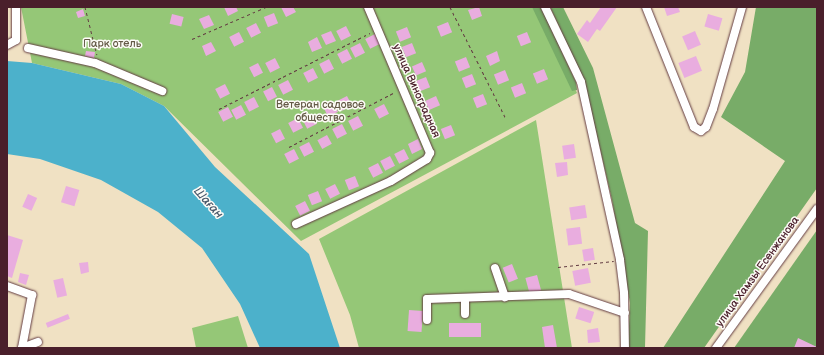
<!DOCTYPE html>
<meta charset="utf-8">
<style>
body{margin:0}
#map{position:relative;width:824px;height:355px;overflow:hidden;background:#f0e1c3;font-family:"Balsamiq Sans",sans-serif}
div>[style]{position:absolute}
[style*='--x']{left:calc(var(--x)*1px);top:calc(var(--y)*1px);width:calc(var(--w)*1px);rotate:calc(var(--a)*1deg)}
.green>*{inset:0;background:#95c777}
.forest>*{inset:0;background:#78ac68}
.water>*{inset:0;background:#4cb1cb}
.building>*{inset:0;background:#e9addf;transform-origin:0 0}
.path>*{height:1px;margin-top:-0.5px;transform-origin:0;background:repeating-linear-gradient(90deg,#633c42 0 3px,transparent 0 6px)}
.roads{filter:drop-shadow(0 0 1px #633c42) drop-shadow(0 0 1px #633c42)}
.minor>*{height:8px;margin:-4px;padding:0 4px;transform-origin:4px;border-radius:4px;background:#fff}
span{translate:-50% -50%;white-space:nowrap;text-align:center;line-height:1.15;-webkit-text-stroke:3px #fdfcf7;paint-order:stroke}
.park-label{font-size:11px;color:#645a46}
.street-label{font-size:11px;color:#4a1f2b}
.water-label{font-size:12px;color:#4b596b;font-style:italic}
.frame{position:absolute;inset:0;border:8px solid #4a1f2b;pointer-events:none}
</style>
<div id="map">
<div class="green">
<i style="clip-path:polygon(21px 7px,536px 7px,577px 93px,301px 241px,164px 106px,121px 84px,32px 63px)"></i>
<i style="clip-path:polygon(536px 120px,572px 348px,359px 348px,350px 315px,319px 239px)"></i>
<i style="clip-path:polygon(238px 316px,248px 348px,196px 348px,192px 328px)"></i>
</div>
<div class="forest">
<i style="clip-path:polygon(532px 7px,541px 7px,576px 82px,577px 90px,572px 91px)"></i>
<i style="clip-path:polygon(550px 7px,563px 7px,593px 68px,635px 223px,648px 231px,645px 348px,628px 348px,630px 303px,612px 200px,584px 81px)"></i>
<i style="clip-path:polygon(756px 7px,817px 7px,817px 188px,704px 348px,663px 348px,785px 161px,721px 117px,745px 72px)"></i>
<i style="clip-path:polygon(817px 230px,817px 348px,734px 348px)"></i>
</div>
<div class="water">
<i style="clip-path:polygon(7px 61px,32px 63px,121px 84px,164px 106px,215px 167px,309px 254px,340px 348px,260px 348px,240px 304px,202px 248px,158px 212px,101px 180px,40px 159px,7px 154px)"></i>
</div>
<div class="building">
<i style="clip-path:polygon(224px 7px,236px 7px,238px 11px,228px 16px)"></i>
<i style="clip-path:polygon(281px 7px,293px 7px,296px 12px,286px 17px)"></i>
<i style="clip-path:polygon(479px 7px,482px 16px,472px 20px,468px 10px)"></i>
<i style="clip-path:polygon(601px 7px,617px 7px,600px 31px,597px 29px,588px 42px,577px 34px,587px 20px,590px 23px)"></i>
<i style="clip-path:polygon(664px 7px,678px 7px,680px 12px,667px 16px)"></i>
<i style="clip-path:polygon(83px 9px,85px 16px,78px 18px,76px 12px)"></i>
<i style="left:274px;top:13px;width:11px;height:11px;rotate:68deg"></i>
<i style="left:172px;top:14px;width:12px;height:10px;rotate:14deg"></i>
<i style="left:708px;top:14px;width:15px;height:13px;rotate:16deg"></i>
<i style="clip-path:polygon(209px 15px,214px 25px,204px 29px,199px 19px)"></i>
<i style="left:448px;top:22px;width:11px;height:12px;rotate:68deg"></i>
<i style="left:256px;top:23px;width:11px;height:11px;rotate:63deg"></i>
<i style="left:346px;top:26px;width:11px;height:11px;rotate:63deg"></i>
<i style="left:407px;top:27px;width:11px;height:12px;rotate:68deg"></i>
<i style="clip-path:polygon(331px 31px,336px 41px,326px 45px,321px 35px)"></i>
<i style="left:695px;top:31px;width:15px;height:14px;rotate:67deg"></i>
<i style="left:239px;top:32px;width:11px;height:11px;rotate:63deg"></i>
<i style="left:527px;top:32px;width:11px;height:11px;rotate:68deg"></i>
<i style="left:375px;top:34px;width:11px;height:11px;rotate:63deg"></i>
<i style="clip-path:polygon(317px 37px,322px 48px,312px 52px,308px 42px)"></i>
<i style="clip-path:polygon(211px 42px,216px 51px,206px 56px,202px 46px)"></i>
<i style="left:360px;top:43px;width:11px;height:11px;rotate:63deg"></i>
<i style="left:412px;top:43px;width:11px;height:11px;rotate:68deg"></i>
<i style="left:347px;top:49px;width:11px;height:11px;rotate:63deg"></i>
<i style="clip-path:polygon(86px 51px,95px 52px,94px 58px,85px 56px)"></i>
<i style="clip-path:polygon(497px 51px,500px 61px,490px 66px,486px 56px)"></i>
<i style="left:696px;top:56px;width:16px;height:19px;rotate:68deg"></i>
<i style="left:466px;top:57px;width:11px;height:12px;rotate:68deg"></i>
<i style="left:275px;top:58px;width:11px;height:11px;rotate:63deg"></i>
<i style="left:329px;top:59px;width:11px;height:11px;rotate:63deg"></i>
<i style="left:422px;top:62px;width:10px;height:11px;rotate:66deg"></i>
<i style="left:258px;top:63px;width:11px;height:10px;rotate:63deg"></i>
<i style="left:313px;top:68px;width:11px;height:11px;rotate:63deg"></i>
<i style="left:544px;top:69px;width:11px;height:12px;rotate:68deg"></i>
<i style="left:505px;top:70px;width:11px;height:12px;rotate:68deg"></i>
<i style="left:472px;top:74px;width:11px;height:11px;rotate:68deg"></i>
<i style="left:426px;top:77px;width:11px;height:11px;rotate:68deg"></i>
<i style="left:288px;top:80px;width:11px;height:11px;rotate:63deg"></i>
<i style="left:522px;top:83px;width:11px;height:12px;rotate:68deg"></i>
<i style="left:225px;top:84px;width:11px;height:11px;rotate:63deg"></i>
<i style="left:272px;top:87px;width:11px;height:10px;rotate:63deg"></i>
<i style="left:483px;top:94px;width:11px;height:11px;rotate:68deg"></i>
<i style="left:347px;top:96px;width:11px;height:11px;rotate:63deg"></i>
<i style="left:436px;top:96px;width:10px;height:12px;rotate:66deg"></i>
<i style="left:254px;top:97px;width:11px;height:11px;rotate:63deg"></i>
<i style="left:333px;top:102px;width:11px;height:11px;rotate:63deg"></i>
<i style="left:384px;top:104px;width:11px;height:11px;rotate:63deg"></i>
<i style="left:241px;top:105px;width:11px;height:11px;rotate:63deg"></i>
<i style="left:228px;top:107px;width:11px;height:11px;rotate:63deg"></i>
<i style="left:312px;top:114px;width:11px;height:11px;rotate:63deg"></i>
<i style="left:358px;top:116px;width:11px;height:11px;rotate:63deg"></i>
<i style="left:298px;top:118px;width:11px;height:11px;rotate:63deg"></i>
<i style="left:342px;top:124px;width:11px;height:11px;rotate:63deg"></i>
<i style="left:451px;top:125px;width:11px;height:11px;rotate:68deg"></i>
<i style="left:280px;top:129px;width:11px;height:10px;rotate:63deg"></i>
<i style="left:327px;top:135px;width:10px;height:11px;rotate:61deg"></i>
<i style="clip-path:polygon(418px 139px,422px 149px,412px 154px,408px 144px)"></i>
<i style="left:309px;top:142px;width:11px;height:11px;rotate:63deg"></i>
<i style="left:574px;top:144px;width:14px;height:12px;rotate:82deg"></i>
<i style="left:294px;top:149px;width:11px;height:11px;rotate:63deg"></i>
<i style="left:404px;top:149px;width:11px;height:11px;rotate:63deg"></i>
<i style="left:390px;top:156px;width:11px;height:11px;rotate:63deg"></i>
<i style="clip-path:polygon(567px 162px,568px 175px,557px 177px,555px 163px)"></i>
<i style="left:378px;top:163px;width:11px;height:11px;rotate:63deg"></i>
<i style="left:355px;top:176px;width:11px;height:11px;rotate:68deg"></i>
<i style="left:335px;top:184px;width:11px;height:11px;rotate:63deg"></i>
<i style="left:66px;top:186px;width:14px;height:17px;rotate:17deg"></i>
<i style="left:318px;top:191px;width:11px;height:11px;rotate:68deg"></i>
<i style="left:28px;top:194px;width:10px;height:14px;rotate:24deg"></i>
<i style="left:305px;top:201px;width:11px;height:11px;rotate:63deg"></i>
<i style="left:585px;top:205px;width:13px;height:16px;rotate:81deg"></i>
<i style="left:580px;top:227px;width:17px;height:14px;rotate:83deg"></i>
<i style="clip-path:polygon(7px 235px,23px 240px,12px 278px,7px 276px)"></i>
<i style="left:593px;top:248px;width:12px;height:11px;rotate:81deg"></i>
<i style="clip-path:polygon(88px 262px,89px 272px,81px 274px,79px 263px)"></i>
<i style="left:512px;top:264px;width:16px;height:10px;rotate:68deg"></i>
<i style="left:588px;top:268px;width:15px;height:16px;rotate:79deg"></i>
<i style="clip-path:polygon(20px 273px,29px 275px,26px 285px,18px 282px)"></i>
<i style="left:537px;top:275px;width:16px;height:12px;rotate:75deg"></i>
<i style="left:63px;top:278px;width:18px;height:10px;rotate:77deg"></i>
<i style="left:579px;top:307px;width:16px;height:12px;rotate:18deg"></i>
<i style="left:409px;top:310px;width:14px;height:21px;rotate:4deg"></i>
<i style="left:68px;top:314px;width:5px;height:24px;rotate:68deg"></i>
<i style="left:449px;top:323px;width:32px;height:14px"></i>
<i style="clip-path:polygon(553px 325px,557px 348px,545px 348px,542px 327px)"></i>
<i style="clip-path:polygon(598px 328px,600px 342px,588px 343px,587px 330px)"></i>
<i style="clip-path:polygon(798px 338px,817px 347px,817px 348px,794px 348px)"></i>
</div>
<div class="path">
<i style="--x:85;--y:7;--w:49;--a:76"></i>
<i style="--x:450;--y:7;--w:123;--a:63.4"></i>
<i style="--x:192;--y:39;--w:81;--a:-23.4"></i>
<i style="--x:219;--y:109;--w:169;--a:-26.7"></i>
<i style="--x:289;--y:147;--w:119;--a:-27.4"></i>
<i style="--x:558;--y:267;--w:56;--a:-6.1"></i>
</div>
<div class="roads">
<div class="minor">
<i style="--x:545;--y:7;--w:83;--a:64.4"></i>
<i style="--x:581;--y:82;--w:182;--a:77.6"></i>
<i style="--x:620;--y:260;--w:33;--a:83"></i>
<i style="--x:624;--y:293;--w:55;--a:89"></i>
<i style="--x:646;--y:7;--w:129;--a:68.2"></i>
<i style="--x:694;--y:127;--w:8;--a:30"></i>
<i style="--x:701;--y:131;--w:6;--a:-39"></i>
<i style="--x:706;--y:127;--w:19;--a:-69"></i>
<i style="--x:713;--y:109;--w:106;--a:-74.1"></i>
<i style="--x:7;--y:45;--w:10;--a:-29"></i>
<i style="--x:16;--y:40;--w:33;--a:-90"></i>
<i style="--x:28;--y:48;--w:69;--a:12.6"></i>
<i style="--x:95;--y:63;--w:73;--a:22.7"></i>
<i style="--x:296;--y:224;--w:104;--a:-24.4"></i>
<i style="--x:391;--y:181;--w:42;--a:-31.4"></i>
<i style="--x:427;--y:159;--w:7;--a:-63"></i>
<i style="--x:430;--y:153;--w:159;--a:-113"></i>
<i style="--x:495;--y:268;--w:31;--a:71"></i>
<i style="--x:7;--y:286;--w:27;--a:20"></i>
<i style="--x:32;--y:295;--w:54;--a:100.7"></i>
<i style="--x:465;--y:314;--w:16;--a:-90"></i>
<i style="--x:427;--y:320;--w:21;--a:-90"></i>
<i style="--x:427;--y:299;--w:142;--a:-2"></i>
<i style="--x:569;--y:294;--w:59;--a:18.7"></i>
<i style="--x:22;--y:348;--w:17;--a:-21"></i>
<i style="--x:716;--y:348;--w:172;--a:-54"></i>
</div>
</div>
<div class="park-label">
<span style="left:112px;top:44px">Парк отель</span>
<span style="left:320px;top:112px">Ветеран садовое<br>общество</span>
</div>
<div class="street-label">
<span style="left:416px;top:91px;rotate:66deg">улица Виноградная</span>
<span style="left:758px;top:272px;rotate:-54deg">улица Хамзы Есенжанова</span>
</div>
<div class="water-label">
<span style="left:208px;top:203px;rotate:48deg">Шаған</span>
</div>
<div class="frame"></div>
</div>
